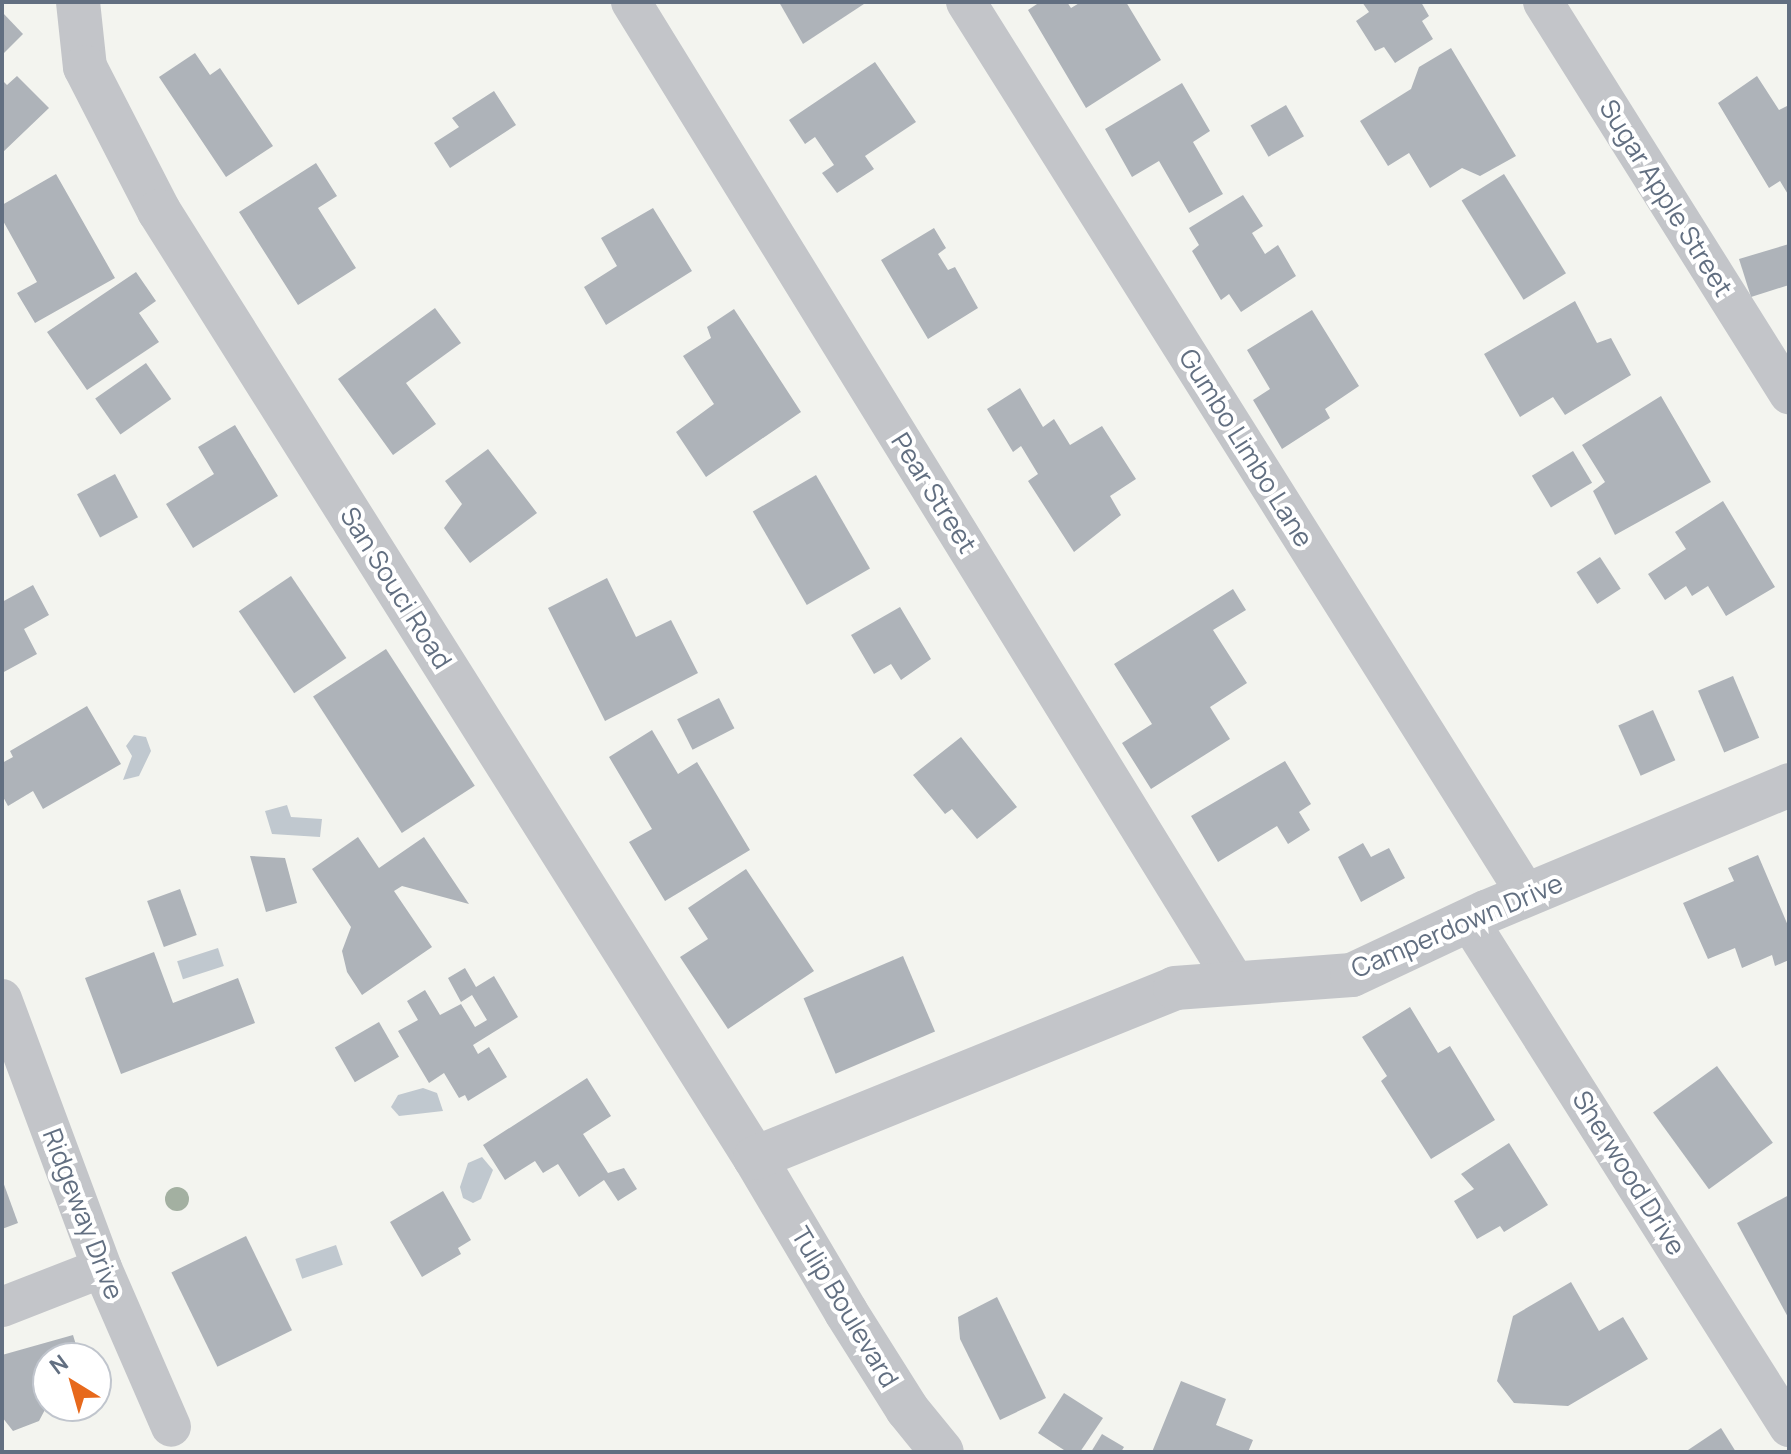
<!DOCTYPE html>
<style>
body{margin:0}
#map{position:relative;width:1791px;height:1454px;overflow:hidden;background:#f3f4ef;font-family:Manrope,sans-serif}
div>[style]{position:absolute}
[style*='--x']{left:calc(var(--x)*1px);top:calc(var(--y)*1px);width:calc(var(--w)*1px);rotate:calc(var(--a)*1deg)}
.water>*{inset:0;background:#c0c8cf;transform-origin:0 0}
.building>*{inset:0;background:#aeb3b9;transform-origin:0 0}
.minor>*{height:40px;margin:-20px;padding:0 20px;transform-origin:20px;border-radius:20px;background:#c3c5c9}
.tertiary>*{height:44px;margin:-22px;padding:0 22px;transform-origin:22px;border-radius:22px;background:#c3c5c9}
.trees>*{width:24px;height:24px;margin:-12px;border-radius:50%;background:#a3b0a1}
span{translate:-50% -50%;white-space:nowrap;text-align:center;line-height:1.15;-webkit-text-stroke:8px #fff;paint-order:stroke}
.street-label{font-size:26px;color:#626f81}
.frame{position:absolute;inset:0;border:4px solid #626f81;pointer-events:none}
.north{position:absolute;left:32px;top:1342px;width:80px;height:80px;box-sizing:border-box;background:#fff;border:2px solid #c0c5cd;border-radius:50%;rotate:323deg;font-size:22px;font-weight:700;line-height:32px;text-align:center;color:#626f81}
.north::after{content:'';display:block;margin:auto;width:28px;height:36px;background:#e7691c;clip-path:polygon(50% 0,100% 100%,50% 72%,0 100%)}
</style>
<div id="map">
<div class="water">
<i style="clip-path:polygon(134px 735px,146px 737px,151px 751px,139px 776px,123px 780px,132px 756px,126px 746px)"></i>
<i style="clip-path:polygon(287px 805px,291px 817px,322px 819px,320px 837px,272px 834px,265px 811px)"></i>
<i style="left:218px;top:948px;width:19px;height:43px;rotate:72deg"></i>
<i style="clip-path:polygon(423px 1088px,437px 1093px,443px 1111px,399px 1116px,391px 1107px,398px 1095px)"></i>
<i style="clip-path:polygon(482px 1157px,493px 1170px,481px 1199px,473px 1203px,463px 1198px,460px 1187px,468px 1163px)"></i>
<i style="left:336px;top:1245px;width:21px;height:43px;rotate:71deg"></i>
</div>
<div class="building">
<i style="clip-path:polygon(779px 2px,867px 2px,803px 44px)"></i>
<i style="clip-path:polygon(1040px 2px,1067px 2px,1071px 8px,1081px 2px,1126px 2px,1161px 60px,1086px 108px,1028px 10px)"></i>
<i style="clip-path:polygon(1362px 2px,1421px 2px,1429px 16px,1422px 21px,1433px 39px,1395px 63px,1384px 47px,1375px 51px,1356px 21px,1369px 12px)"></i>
<i style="clip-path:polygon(2px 12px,23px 34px,2px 55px)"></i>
<i style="clip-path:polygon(1451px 48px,1516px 156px,1480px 176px,1462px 168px,1430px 188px,1409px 153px,1388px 166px,1360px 121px,1411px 89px,1419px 67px)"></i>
<i style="clip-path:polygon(195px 53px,210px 75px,220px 68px,273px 146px,226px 177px,159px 77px)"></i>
<i style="clip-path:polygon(875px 62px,916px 122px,865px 156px,874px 169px,837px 193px,822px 173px,834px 165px,815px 137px,805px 144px,789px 120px)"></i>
<i style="clip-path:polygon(17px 76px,49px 108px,2px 153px,2px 80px,7px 85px)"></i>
<i style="clip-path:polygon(1757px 76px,1779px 110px,1789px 105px,1789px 196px,1780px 181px,1769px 188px,1718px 103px)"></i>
<i style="clip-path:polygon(1182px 83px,1210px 131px,1193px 142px,1223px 194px,1189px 213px,1159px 161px,1132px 177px,1105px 129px)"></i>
<i style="clip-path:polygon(494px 91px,516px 125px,450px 168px,434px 143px,459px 127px,452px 118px)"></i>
<i style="left:1286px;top:105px;width:36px;height:41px;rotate:60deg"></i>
<i style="clip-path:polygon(316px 163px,337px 196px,318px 208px,356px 268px,298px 305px,239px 212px)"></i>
<i style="clip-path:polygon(56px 174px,115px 278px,35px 323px,17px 293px,37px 282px,2px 219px,2px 205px)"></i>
<i style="left:1504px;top:174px;width:117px;height:50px;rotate:58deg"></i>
<i style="clip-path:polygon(1243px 195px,1263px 226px,1252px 233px,1265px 254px,1278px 245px,1296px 276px,1241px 312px,1229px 294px,1221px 300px,1192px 251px,1199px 245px,1189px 228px)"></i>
<i style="clip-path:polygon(653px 208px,692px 271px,606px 325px,584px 287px,617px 266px,601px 238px)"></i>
<i style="clip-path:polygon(934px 228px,946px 248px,938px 254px,948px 270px,955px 267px,978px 308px,928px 339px,881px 260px)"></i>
<i style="clip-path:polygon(1789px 244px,1789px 285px,1751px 297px,1739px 259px)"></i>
<i style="clip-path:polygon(136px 272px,156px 301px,139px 313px,159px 342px,87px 390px,47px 332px)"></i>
<i style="clip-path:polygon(1575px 301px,1597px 343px,1611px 338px,1631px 375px,1565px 415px,1553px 397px,1520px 417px,1484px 354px)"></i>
<i style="clip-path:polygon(435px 308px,461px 343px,406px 383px,436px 424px,393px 455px,338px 379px)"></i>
<i style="clip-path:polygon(734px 309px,801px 412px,706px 477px,676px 432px,714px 404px,683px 356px,711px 338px,707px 327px)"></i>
<i style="clip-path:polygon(1312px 310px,1359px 386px,1325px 409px,1330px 418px,1282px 449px,1253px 400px,1270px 389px,1247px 350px)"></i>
<i style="left:146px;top:363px;width:44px;height:62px;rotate:55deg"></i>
<i style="clip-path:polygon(1020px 388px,1043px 427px,1054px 419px,1070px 445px,1102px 426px,1136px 479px,1110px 496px,1121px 515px,1074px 552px,1028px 481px,1038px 474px,1021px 446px,1013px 452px,987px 409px)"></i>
<i style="clip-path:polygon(1661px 396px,1711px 482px,1615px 535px,1593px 491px,1605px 482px,1582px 445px)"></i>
<i style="clip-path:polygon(235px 425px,278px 496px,193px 548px,166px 504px,214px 474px,198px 447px)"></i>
<i style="clip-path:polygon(488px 449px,537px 513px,470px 563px,444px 528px,462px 504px,445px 481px)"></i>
<i style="left:1573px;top:451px;width:37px;height:48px;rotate:59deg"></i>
<i style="left:115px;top:474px;width:49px;height:43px;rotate:62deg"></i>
<i style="left:816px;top:475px;width:108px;height:73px;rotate:60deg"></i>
<i style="clip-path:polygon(1723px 501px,1775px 587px,1726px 616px,1708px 586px,1692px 596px,1686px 586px,1665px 600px,1648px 574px,1686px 549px,1675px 532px)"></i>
<i style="left:1600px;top:557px;width:38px;height:28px;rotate:57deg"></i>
<i style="left:291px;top:576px;width:99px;height:63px;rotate:56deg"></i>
<i style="clip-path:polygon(607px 578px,636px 637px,671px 620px,698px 673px,605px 721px,548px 608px)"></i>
<i style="clip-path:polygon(33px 585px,49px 615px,24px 629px,37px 654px,2px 673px,2px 602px)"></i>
<i style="clip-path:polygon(1233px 589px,1246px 610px,1213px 630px,1247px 683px,1210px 707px,1230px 739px,1151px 789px,1122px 743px,1152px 724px,1114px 664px)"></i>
<i style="clip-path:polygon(900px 607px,931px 659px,901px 680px,891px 664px,874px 674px,851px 635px)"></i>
<i style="left:386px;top:649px;width:163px;height:87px;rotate:57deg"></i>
<i style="left:1733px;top:676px;width:67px;height:38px;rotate:67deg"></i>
<i style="left:719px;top:698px;width:34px;height:47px;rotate:63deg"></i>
<i style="clip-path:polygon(87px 706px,121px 764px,43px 809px,33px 791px,8px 806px,2px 795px,2px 763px,13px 757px,10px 751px)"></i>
<i style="left:1653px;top:710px;width:55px;height:38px;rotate:66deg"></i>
<i style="clip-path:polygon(652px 730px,678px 774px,697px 762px,750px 850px,665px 901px,629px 842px,652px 829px,609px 757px)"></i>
<i style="clip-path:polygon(961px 737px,1017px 807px,977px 839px,952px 809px,945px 814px,913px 775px)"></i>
<i style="clip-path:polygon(1285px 761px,1311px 804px,1299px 812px,1310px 830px,1288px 844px,1277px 826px,1218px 862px,1191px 816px)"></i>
<i style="clip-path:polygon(358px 837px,379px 868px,424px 837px,469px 904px,402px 886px,394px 891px,432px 947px,362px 995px,347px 972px,342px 951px,351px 927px,312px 869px)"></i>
<i style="clip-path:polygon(1363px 843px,1371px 857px,1389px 848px,1405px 878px,1361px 902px,1338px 857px)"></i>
<i style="clip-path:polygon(1758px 855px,1789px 928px,1789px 960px,1775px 966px,1772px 955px,1742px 968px,1735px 948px,1708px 959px,1683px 903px,1734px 881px,1728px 868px)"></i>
<i style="clip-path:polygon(250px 856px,285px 858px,297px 903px,266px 912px)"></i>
<i style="clip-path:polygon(746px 869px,814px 971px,728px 1029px,680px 957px,708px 939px,688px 908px)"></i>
<i style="left:180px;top:889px;width:49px;height:35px;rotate:70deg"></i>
<i style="clip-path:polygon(154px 952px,173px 1003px,238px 978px,255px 1023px,121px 1074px,85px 978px)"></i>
<i style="left:903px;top:956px;width:82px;height:108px;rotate:67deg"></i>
<i style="clip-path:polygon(465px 968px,476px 987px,494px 976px,518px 1017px,473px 1045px,478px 1054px,489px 1047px,507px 1077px,468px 1101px,465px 1095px,459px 1098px,444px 1073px,429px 1083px,398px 1031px,418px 1020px,407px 1001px,425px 990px,440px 1015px,461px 1004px,475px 1027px,487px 1020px,472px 995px,461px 1002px,448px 978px)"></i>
<i style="clip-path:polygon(1410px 1007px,1438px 1053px,1450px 1046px,1495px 1120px,1431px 1159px,1381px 1081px,1387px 1076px,1362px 1037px)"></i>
<i style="left:379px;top:1022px;width:40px;height:51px;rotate:60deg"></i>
<i style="left:1717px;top:1066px;width:95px;height:79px;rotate:54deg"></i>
<i style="clip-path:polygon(587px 1078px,611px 1116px,583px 1134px,608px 1173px,624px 1168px,637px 1189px,618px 1201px,604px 1180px,579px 1197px,558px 1164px,543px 1173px,535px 1161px,505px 1180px,483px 1145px)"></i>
<i style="clip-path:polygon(1509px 1143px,1548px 1205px,1504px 1232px,1500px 1226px,1477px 1239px,1454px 1201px,1474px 1189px,1461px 1174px)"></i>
<i style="clip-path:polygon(2px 1179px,18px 1223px,2px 1229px)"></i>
<i style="clip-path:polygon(443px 1191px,471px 1240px,458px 1248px,461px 1254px,422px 1277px,390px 1222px)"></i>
<i style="clip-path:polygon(1789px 1195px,1789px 1319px,1737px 1223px)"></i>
<i style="left:246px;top:1236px;width:105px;height:83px;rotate:64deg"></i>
<i style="clip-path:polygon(1571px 1282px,1599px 1331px,1623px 1317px,1648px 1359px,1568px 1406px,1514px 1403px,1497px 1381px,1513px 1316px)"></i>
<i style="clip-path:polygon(997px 1297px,1046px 1398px,1000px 1420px,960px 1339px,958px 1317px)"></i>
<i style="clip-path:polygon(73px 1335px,80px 1358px,48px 1358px,48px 1404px,39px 1421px,13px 1431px,2px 1417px,2px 1355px)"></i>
<i style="clip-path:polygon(1181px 1381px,1226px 1399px,1216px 1425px,1253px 1440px,1248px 1452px,1152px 1452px)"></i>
<i style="clip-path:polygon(1064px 1393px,1103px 1418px,1080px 1452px,1067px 1452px,1038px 1433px)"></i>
<i style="clip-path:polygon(1721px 1428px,1736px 1452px,1685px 1452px)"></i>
<i style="clip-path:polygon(1102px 1434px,1124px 1447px,1121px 1452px,1091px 1452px)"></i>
</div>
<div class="minor">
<i style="--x:631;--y:2;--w:1153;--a:58.36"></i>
<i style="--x:966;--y:2;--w:1055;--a:57.86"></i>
<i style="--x:1543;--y:2;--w:463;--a:57.9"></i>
<i style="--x:1469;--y:921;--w:599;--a:57.69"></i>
<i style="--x:2;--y:999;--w:287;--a:69.6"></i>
<i style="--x:102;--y:1268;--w:173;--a:66.5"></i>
<i style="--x:2;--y:1307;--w:107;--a:-21.3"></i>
</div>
<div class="tertiary">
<i style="--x:78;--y:2;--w:65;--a:83.9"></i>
<i style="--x:85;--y:67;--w:162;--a:62.8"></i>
<i style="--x:159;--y:211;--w:1119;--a:57.82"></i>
<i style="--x:755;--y:1158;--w:179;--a:59.4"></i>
<i style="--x:846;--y:1312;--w:115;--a:57.8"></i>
<i style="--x:907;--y:1409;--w:55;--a:50.9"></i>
<i style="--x:755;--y:1158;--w:453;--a:-22"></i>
<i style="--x:1175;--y:988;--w:177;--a:-4.2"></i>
<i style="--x:1352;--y:975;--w:148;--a:-25.2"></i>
<i style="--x:1486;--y:912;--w:329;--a:-22.7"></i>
</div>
<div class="trees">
<i style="left:177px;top:1199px"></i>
</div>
<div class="street-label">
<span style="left:1666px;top:198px;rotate:58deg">Sugar Apple Street</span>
<span style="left:1246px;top:448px;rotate:58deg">Gumbo Limbo Lane</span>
<span style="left:934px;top:493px;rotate:58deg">Pear Street</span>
<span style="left:396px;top:588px;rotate:58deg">San Souci Road</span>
<span style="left:1457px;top:926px;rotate:-23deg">Camperdown Drive</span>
<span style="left:1629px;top:1173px;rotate:58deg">Sherwood Drive</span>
<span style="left:83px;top:1214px;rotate:69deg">Ridgeway Drive</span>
<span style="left:845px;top:1307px;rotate:59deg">Tulip Boulevard</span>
</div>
<div class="frame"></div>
<div class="north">N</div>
</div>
